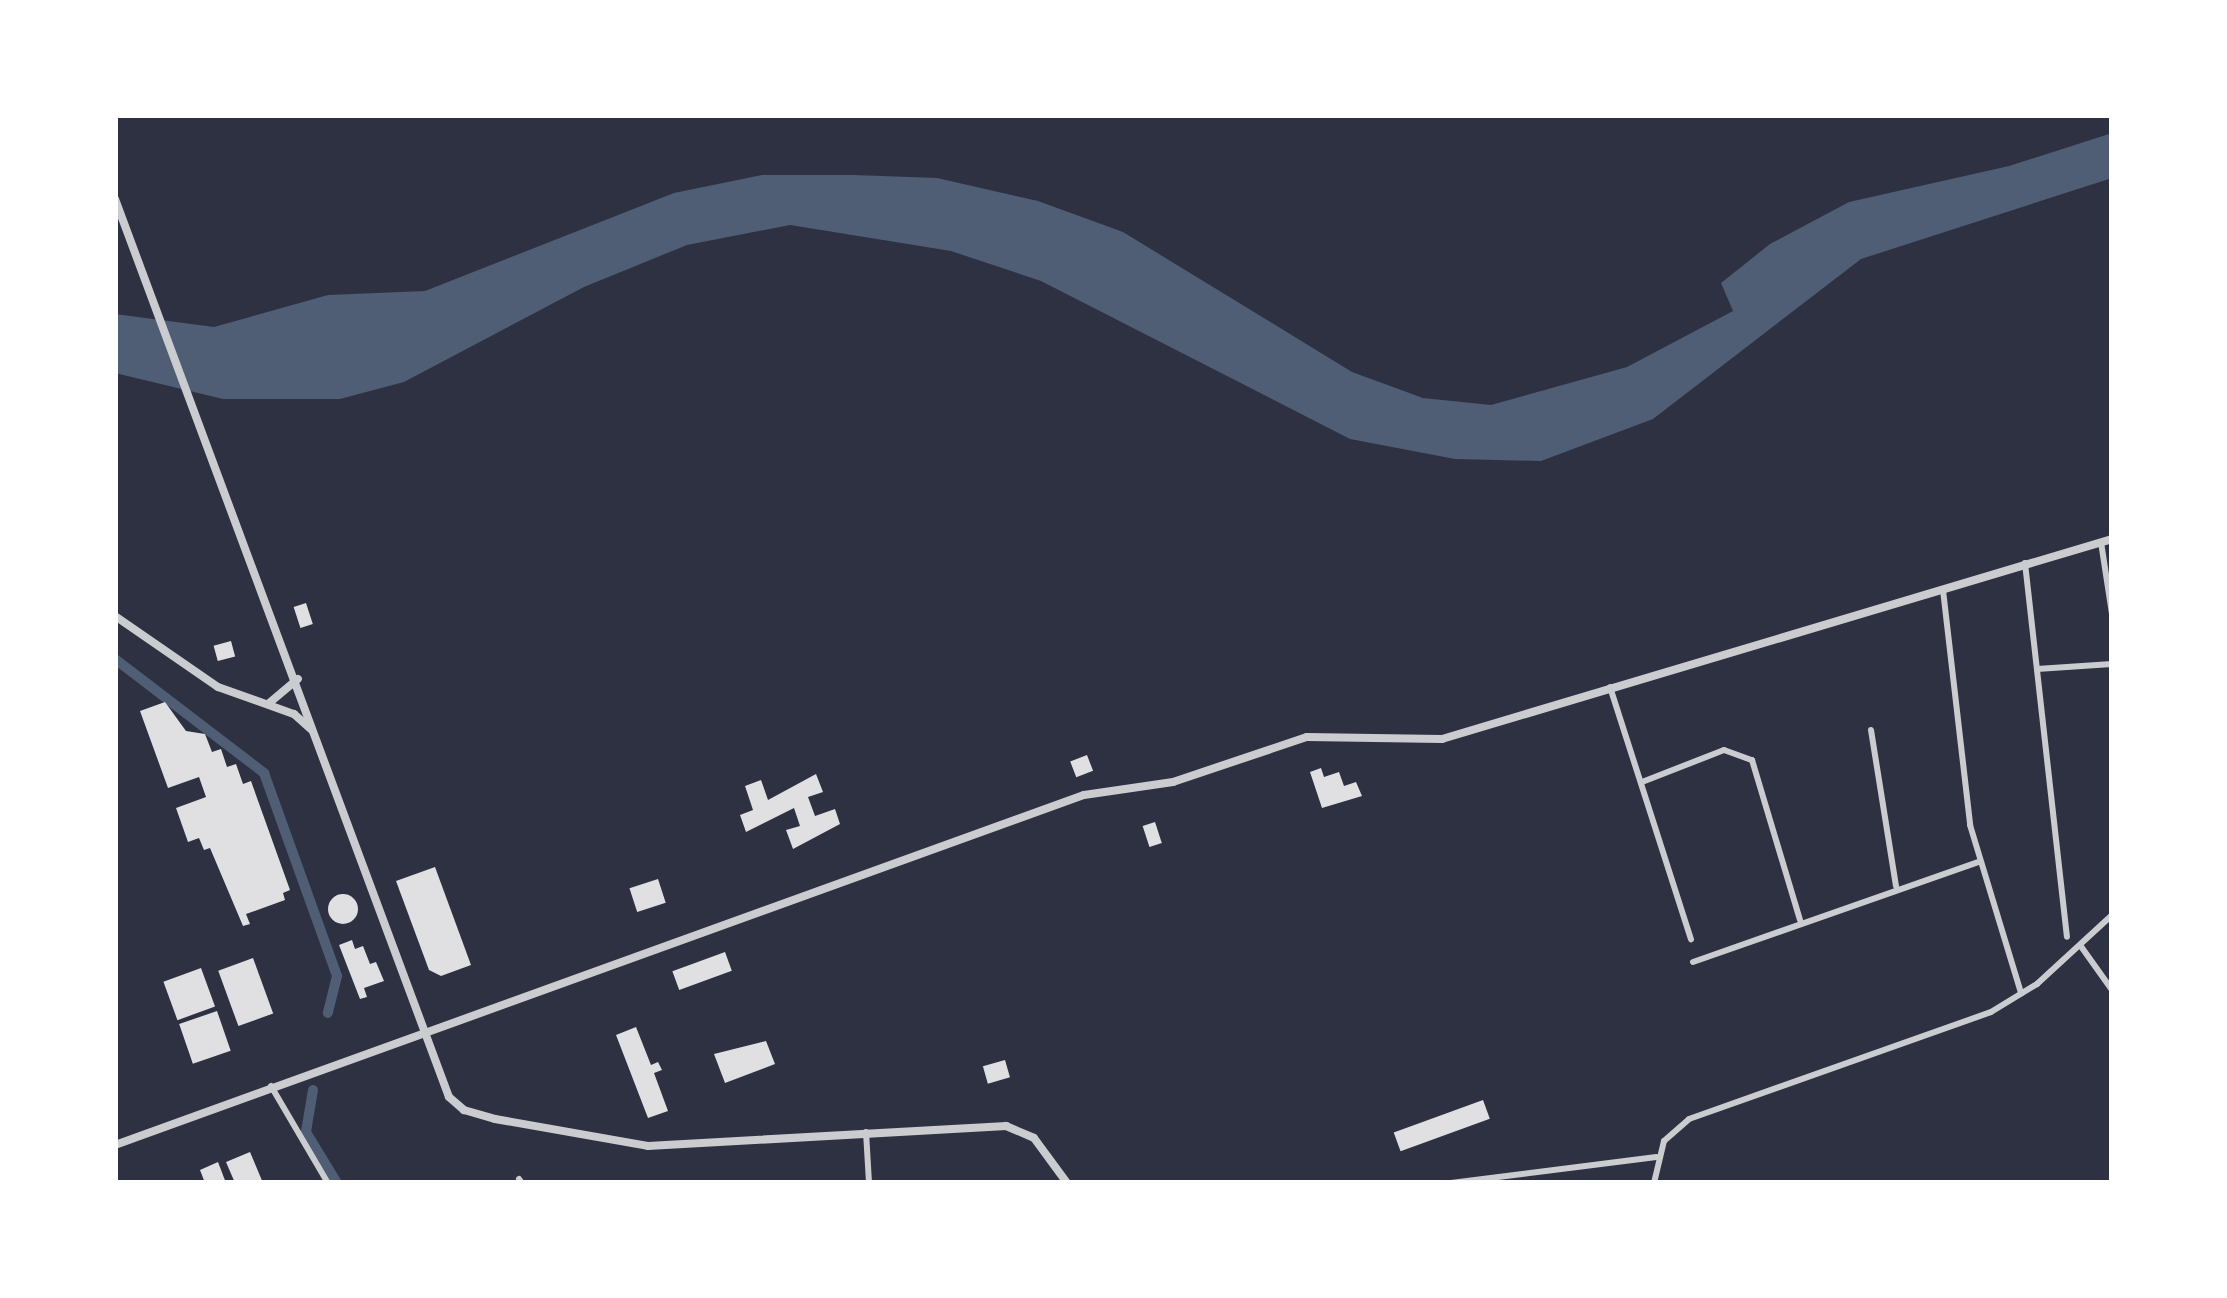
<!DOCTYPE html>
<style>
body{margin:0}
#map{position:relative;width:2227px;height:1298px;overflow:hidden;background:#2d3142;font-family:Arial,sans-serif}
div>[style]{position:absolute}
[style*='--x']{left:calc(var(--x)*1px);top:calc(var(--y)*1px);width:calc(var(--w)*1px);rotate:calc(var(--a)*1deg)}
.water>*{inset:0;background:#4f5d75}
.canal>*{height:10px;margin:-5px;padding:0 5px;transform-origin:5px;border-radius:5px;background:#4f5d75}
.building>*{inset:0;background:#e0e0e3;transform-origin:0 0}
.round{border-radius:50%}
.minor>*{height:6px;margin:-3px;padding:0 3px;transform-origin:3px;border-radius:3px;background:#caccd0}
.tertiary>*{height:8px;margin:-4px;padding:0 4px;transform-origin:4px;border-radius:4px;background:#caccd0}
span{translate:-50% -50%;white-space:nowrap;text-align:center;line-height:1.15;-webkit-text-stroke:8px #fff;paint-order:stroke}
.frame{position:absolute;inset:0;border:118px solid #fff;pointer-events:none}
</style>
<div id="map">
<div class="water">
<i style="clip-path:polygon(2112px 133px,2112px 178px,1861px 259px,1653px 419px,1541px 461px,1455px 459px,1350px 439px,1041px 281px,951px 251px,790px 225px,687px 245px,584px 287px,404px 382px,340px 399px,223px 399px,115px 373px,115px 314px,214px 327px,328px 295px,425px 291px,674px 193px,762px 175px,854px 175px,937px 178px,1038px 201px,1123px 232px,1352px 372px,1423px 398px,1491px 405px,1627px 367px,1733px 311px,1721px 283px,1770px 244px,1849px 202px,2009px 166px)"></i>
</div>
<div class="canal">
<i style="--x:115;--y:659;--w:188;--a:37.4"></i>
<i style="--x:264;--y:773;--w:216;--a:70.2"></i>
<i style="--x:337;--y:976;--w:38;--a:104"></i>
<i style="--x:313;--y:1090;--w:43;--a:99.5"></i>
<i style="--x:306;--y:1132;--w:60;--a:58.7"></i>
</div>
<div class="building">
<i style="left:306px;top:603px;width:22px;height:13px;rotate:72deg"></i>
<i style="left:231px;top:641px;width:16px;height:18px;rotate:75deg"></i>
<i style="clip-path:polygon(165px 702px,186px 731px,205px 734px,212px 752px,221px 749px,227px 767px,236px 764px,243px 784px,251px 781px,290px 890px,283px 893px,285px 900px,246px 914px,250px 924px,243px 926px,210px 848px,204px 850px,199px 838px,188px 842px,176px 808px,206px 797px,199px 777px,168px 788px,140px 711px)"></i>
<i style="left:1087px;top:755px;width:17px;height:18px;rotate:69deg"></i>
<i style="clip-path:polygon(1321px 768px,1324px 777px,1339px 772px,1344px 786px,1356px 782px,1362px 796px,1322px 808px,1310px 772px)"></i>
<i style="clip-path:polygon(816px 774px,823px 792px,808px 797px,815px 816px,835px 809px,840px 824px,793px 849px,786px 830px,800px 826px,794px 808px,746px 832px,740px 815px,753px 810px,745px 786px,761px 780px,768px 800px)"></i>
<i style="left:1155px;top:822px;width:22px;height:13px;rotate:72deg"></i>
<i style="clip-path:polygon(435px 867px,471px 965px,441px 976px,429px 970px,396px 881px)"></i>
<i style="left:658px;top:879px;width:25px;height:30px;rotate:72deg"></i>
<i class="round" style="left:328px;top:894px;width:30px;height:30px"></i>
<i style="clip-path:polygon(352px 940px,355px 949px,363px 946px,370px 964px,376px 962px,384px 981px,364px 988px,367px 997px,360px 999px,339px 945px)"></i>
<i style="left:725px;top:952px;width:20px;height:56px;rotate:70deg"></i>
<i style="left:253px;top:958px;width:59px;height:37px;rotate:70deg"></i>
<i style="left:201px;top:968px;width:41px;height:40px;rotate:70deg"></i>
<i style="left:217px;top:1011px;width:42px;height:40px;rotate:71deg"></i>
<i style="clip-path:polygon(636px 1027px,651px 1065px,658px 1062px,662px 1070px,654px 1073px,668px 1111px,648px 1118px,616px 1035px)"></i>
<i style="clip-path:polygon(766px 1041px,775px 1064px,725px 1083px,714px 1054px)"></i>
<i style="left:1005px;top:1060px;width:18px;height:23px;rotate:74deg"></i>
<i style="left:1483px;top:1100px;width:20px;height:95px;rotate:70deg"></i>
<i style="clip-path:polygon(250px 1152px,263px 1183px,235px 1183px,226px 1162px)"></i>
<i style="clip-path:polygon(218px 1162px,226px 1183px,205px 1183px,200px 1170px)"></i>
</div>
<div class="minor">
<i style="--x:2101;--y:542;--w:73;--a:81.3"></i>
<i style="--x:2025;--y:563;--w:376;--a:83.6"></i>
<i style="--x:1943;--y:590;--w:237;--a:83.4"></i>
<i style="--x:1970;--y:825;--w:176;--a:73.1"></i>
<i style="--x:2037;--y:669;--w:75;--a:-3.8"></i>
<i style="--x:1610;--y:687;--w:265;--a:72.2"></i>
<i style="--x:1871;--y:730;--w:158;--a:80.9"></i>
<i style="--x:1642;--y:782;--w:88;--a:-21.3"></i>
<i style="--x:1724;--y:750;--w:30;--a:20"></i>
<i style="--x:1752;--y:760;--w:167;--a:73.3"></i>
<i style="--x:2080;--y:945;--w:55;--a:54.6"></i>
<i style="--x:1693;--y:962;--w:302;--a:-19.3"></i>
<i style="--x:271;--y:1086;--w:113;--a:59.6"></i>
<i style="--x:866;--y:1132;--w:51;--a:86.6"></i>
<i style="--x:519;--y:1179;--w:5;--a:53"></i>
<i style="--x:1451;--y:1183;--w:207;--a:-7.2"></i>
<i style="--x:1654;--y:1183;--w:43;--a:-76.6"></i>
<i style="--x:1664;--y:1141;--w:33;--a:-41"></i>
<i style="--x:1689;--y:1119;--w:320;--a:-19.5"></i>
<i style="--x:1991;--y:1012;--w:54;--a:-31.3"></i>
<i style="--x:2037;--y:984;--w:102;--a:-42.6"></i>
</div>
<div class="tertiary">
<i style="--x:115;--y:199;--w:958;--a:69.6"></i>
<i style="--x:449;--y:1097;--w:20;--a:41"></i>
<i style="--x:464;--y:1110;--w:32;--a:16"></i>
<i style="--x:495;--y:1119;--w:155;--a:10"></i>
<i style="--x:648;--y:1146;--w:359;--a:-3.2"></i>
<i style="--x:1006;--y:1126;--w:30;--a:23"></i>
<i style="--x:1034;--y:1138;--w:56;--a:53.7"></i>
<i style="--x:115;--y:616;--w:125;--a:34.6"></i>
<i style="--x:218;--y:687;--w:81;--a:19.6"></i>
<i style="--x:294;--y:714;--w:24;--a:42"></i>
<i style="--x:268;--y:704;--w:39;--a:-40"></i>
<i style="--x:115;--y:1145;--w:1030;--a:-19.86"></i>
<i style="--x:1084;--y:795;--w:90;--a:-8.3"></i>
<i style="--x:1173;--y:782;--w:141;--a:-18.6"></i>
<i style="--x:1307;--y:737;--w:135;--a:0.8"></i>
<i style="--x:1442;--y:739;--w:699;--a:-16.62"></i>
</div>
<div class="frame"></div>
</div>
